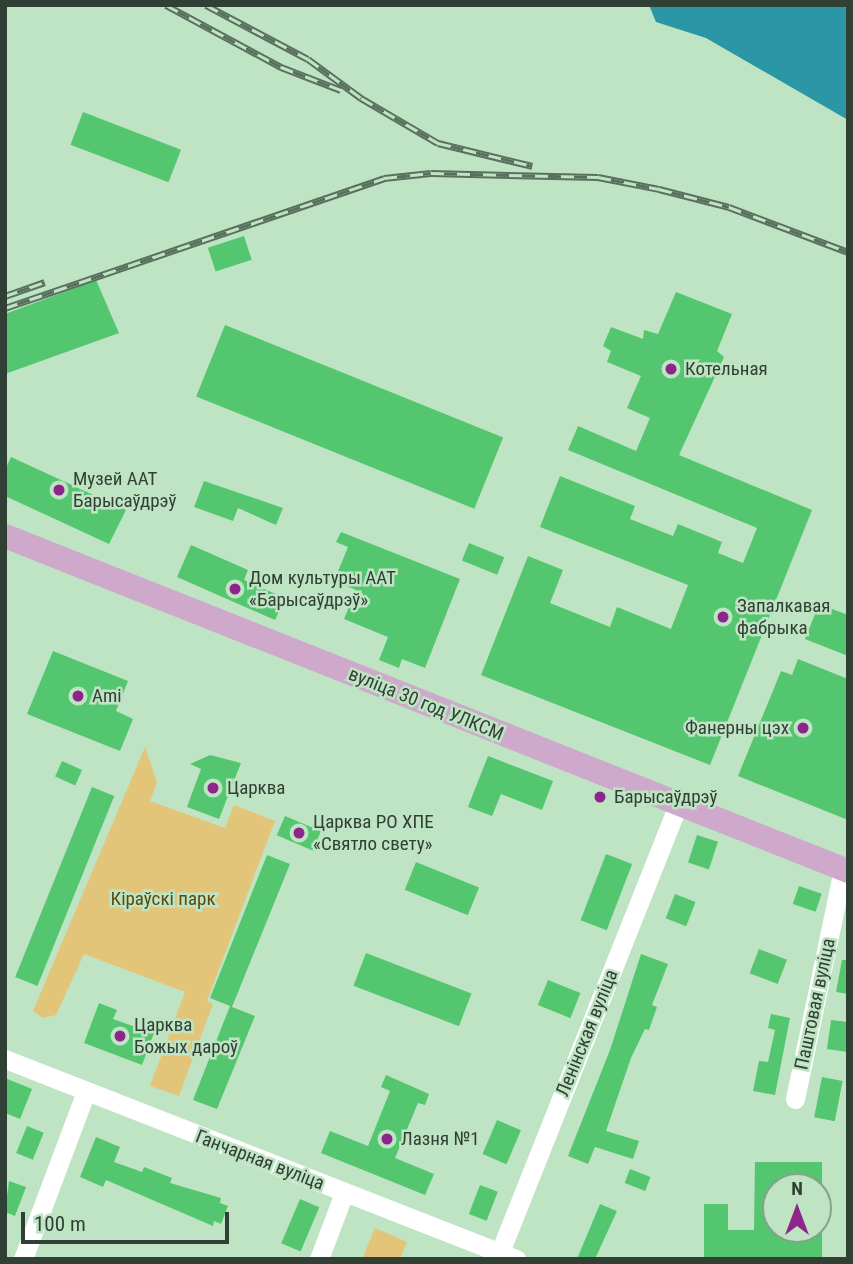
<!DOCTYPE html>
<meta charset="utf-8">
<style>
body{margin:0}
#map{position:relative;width:853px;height:1264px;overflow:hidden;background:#bee4c3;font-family:"Roboto Condensed",sans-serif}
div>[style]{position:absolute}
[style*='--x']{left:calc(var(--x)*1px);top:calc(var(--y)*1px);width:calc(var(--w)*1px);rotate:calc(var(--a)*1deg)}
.green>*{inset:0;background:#e3c579}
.water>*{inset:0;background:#2a96a6}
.building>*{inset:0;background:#55c670;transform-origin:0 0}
.minor>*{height:19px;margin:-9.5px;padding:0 9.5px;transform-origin:9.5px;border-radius:9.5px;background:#fff}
.major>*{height:24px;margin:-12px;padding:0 12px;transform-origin:12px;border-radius:12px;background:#cea9cc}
.rail>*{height:7px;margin-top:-3.5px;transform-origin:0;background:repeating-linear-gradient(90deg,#bee4c3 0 13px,#5a705e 0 26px);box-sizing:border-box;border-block:2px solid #5a705e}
.dots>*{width:19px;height:19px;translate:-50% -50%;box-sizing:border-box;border:4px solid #bee4c3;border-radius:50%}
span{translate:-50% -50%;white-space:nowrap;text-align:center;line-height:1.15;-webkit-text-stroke:5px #bee4c3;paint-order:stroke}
.poi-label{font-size:19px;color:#314034}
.left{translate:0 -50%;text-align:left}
.right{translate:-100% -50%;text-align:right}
.street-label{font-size:19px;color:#314034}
.park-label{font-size:19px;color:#5c4910}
.frame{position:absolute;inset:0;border:7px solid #314034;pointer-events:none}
.north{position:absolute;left:762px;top:1173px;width:70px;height:70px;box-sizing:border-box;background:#bee4c3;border:2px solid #86a28a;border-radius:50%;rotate:0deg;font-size:19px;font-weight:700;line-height:28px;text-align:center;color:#314034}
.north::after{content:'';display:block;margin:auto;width:24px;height:32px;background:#8d258a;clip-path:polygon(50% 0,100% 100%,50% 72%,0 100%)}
.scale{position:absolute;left:21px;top:1212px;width:208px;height:32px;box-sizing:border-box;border:4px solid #314034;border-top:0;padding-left:9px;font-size:21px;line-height:24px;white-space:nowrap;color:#314034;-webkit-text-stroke:5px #bee4c3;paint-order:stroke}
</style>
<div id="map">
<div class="green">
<i style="clip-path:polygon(145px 747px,157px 782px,150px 801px,225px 828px,234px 805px,275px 821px,207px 1001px,213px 1004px,179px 1096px,150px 1086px,185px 992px,84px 954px,56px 1015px,43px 1018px,33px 1011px)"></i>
<i style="clip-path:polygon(375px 1228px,407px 1242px,400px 1259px,362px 1259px)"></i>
</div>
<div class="water">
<i style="clip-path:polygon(649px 5px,842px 5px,848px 9px,848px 120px,706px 38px,656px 22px)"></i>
</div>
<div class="building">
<i style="left:83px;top:112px;width:105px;height:35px;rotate:21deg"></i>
<i style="left:244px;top:236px;width:25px;height:38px;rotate:72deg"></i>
<i style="clip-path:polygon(96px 280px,119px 333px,5px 374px,5px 314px)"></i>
<i style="clip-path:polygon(676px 292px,732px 314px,717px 351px,724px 357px,679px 455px,812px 510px,710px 765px,481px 675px,528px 556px,563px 570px,550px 603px,610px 627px,617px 607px,671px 629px,688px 585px,540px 527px,560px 476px,635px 506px,630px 519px,673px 536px,678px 524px,722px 542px,718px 553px,743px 563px,757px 528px,568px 450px,578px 426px,636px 451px,650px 418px,627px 408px,641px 376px,607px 362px,611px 351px,603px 346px,611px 327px,643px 339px,644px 330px,658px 334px)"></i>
<i style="left:225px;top:325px;width:300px;height:77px;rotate:22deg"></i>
<i style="clip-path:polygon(11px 457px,126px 510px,109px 544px,5px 496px,5px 470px)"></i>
<i style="clip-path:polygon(204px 481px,283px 508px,276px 525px,238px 508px,233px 521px,194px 507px)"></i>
<i style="clip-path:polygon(341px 532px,460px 579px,425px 668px,402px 659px,399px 668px,379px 660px,388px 637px,344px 619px,356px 590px,334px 581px,348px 547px,336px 542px)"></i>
<i style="left:469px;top:543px;width:38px;height:19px;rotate:22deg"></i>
<i style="clip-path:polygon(191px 545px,248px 570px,244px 580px,285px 598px,275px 620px,177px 577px)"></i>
<i style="clip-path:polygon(819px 604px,848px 615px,848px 656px,805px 639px)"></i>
<i style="clip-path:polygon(53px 651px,128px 681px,116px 711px,133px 719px,120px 751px,27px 714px)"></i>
<i style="clip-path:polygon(798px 659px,848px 679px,848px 820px,738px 776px,781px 671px,792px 675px)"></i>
<i style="clip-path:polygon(210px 755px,241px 763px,219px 819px,187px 807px,201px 769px,190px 764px)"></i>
<i style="clip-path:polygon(488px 756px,553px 781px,542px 810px,501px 794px,492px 816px,468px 807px)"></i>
<i style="left:62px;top:761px;width:22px;height:17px;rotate:24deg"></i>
<i style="left:92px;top:787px;width:24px;height:205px;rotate:22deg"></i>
<i style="left:285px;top:816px;width:39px;height:21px;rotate:23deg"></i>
<i style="left:697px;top:835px;width:22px;height:29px;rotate:18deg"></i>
<i style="left:606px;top:854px;width:28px;height:71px;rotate:21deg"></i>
<i style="clip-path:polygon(267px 855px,290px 864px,232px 1007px,255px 1016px,217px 1109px,193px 1100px,230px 1006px,210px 998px)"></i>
<i style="left:416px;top:862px;width:68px;height:30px;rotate:22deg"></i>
<i style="left:799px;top:886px;width:24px;height:19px;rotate:19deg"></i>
<i style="left:675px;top:894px;width:22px;height:26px;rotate:21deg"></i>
<i style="left:759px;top:949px;width:30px;height:26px;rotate:21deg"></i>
<i style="left:366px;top:953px;width:113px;height:35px;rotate:21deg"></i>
<i style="clip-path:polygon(641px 954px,668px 964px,652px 1005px,657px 1007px,649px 1030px,645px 1029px,631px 1058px,606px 1131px,639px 1141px,633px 1159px,595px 1147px,588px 1164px,568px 1156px,610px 1050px)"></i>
<i style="clip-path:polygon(842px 960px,848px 960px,848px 994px,836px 992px)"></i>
<i style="left:548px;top:980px;width:35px;height:27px;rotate:22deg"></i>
<i style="clip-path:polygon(99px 1003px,117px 1010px,113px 1019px,141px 1029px,144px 1020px,157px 1025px,142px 1065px,84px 1043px)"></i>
<i style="clip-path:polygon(771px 1014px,790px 1018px,775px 1095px,753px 1091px,759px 1061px,768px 1062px,775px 1030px,768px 1028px)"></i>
<i style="clip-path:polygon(831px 1020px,848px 1022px,848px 1052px,827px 1049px)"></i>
<i style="clip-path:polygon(386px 1075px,429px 1094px,425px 1105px,418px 1103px,395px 1158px,434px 1174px,425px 1195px,321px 1153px,330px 1131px,368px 1146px,390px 1091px,381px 1087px)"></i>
<i style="left:822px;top:1077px;width:21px;height:41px;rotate:11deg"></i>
<i style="clip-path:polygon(5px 1078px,32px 1089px,20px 1119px,5px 1113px)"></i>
<i style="left:497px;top:1120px;width:26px;height:37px;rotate:23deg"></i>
<i style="left:27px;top:1126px;width:18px;height:29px;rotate:22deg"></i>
<i style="clip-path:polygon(96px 1137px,120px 1147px,114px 1162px,142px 1172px,144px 1167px,172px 1178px,170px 1183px,221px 1198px,220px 1203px,228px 1206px,221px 1224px,214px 1221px,213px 1226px,106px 1180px,103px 1187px,80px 1177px)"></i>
<i style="clip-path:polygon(755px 1162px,822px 1162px,822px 1187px,776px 1187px,776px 1198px,772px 1198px,772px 1230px,822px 1229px,822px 1259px,704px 1259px,704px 1204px,728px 1204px,728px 1230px,754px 1230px)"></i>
<i style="left:630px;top:1169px;width:22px;height:15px;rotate:21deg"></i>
<i style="clip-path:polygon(9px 1181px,26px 1187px,15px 1216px,5px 1212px)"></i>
<i style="left:480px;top:1185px;width:19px;height:31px;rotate:21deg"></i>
<i style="left:300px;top:1199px;width:21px;height:48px;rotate:23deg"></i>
<i style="clip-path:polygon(600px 1204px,617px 1211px,595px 1259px,577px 1259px)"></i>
</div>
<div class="minor">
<i style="--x:5;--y:1059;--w:549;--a:21.37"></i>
<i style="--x:795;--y:1099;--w:235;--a:-78.2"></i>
<i style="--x:23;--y:1259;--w:179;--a:-69.4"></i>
<i style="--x:319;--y:1259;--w:71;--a:-69.3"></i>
<i style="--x:493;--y:1259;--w:10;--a:-45"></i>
<i style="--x:500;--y:1252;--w:482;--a:-68.3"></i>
</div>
<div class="major">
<i style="--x:5;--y:536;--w:907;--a:21.67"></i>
</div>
<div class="rail">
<i style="--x:166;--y:5;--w:131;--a:28.3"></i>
<i style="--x:281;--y:67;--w:64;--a:21"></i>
<i style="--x:206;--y:5;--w:115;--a:27.9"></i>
<i style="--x:308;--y:59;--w:66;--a:36.3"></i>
<i style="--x:361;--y:98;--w:89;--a:30.3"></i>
<i style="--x:438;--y:143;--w:97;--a:13.7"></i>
<i style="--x:5;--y:296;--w:42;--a:-19.3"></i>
<i style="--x:5;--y:308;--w:401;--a:-18.9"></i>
<i style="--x:384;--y:178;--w:47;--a:-6.1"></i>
<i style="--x:431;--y:173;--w:167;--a:1.4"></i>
<i style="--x:598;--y:177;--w:62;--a:11.1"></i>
<i style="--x:659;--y:189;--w:72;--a:14.4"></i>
<i style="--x:729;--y:207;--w:127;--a:20.7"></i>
</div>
<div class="dots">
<i style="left:671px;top:369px;background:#8d258a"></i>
<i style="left:59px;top:490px;background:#8d258a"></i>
<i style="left:235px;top:589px;background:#8d258a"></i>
<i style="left:723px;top:617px;background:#8d258a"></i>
<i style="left:78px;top:696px;background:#8d258a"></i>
<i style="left:803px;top:728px;background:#8d258a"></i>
<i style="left:213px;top:788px;background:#8d258a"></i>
<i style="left:600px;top:797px;background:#8d258a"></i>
<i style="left:299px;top:833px;background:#8d258a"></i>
<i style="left:120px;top:1036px;background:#8d258a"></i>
<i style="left:387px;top:1139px;background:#8d258a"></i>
</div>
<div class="poi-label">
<span class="left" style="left:685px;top:369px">Котельная</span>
<span class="left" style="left:73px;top:490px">Музей ААТ<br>Барысаўдрэў</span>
<span class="left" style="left:249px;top:589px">Дом культуры ААТ<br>«Барысаўдрэў»</span>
<span class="left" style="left:737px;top:617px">Запалкавая<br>фабрыка</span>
<span class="left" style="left:92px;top:696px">Ami</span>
<span class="right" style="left:789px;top:728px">Фанерны цэх</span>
<span class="left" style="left:227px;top:788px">Царква</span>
<span class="left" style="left:614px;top:797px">Барысаўдрэў</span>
<span class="left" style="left:313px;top:833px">Царква РО ХПЕ<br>«Святло свету»</span>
<span class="left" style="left:134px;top:1036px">Царква<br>Божых дароў</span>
<span class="left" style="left:401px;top:1139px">Лазня №1</span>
</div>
<div class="street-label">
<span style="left:426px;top:704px;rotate:22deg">вуліца 30 год УЛКСМ</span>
<span style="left:815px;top:1004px;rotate:-78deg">Паштовая вуліца</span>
<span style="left:587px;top:1033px;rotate:-68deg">Ленінская вуліца</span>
<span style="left:260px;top:1160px;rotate:21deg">Ганчарная вуліца</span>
</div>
<div class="park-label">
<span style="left:163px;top:899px">Кіраўскі парк</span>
</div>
<div class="frame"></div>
<div class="north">N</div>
<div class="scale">100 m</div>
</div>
